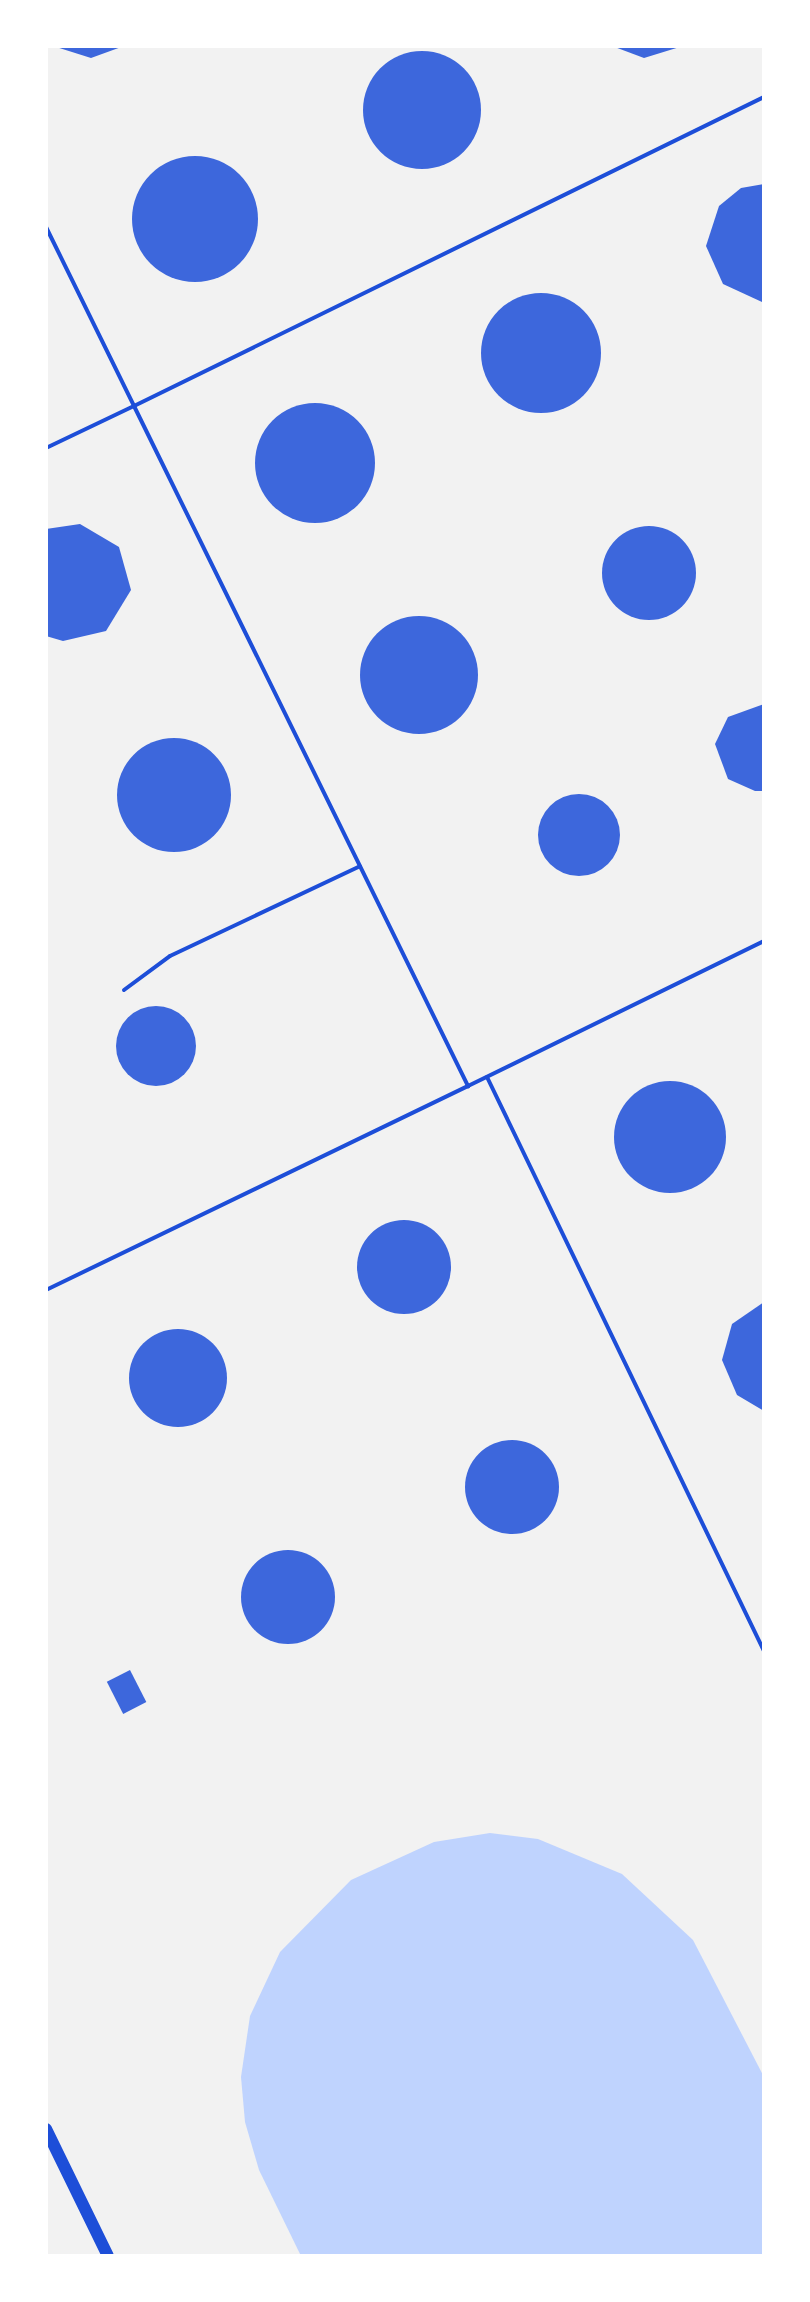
<!DOCTYPE html>
<style>
body{margin:0}
#map{position:relative;width:810px;height:2302px;overflow:hidden;background:#f2f2f2;font-family:"Work Sans",sans-serif}
div>[style]{position:absolute}
[style*='--x']{left:calc(var(--x)*1px);top:calc(var(--y)*1px);width:calc(var(--w)*1px);rotate:calc(var(--a)*1deg)}
.water>*{inset:0;background:#bfd3fe}
.building>*{inset:0;background:#3d67dc;transform-origin:0 0}
.round{border-radius:50%}
.service>*{height:4px;margin:-2px;padding:0 2px;transform-origin:2px;border-radius:2px;background:#1d4ed8}
.secondary>*{height:12px;margin:-6px;padding:0 6px;transform-origin:6px;border-radius:6px;background:#1d4ed8}
span{translate:-50% -50%;white-space:nowrap;text-align:center;line-height:1.15;-webkit-text-stroke:7px #fff;paint-order:stroke}
.frame{position:absolute;inset:0;border:48px solid #fff;pointer-events:none}
</style>
<div id="map">
<div class="water">
<i style="clip-path:polygon(490px 1833px,538px 1839px,622px 1874px,693px 1940px,764px 2077px,764px 2256px,301px 2256px,259px 2170px,245px 2122px,241px 2077px,250px 2016px,280px 1952px,351px 1880px,434px 1842px)"></i>
</div>
<div class="building">
<i style="clip-path:polygon(53px 46px,124px 46px,91px 58px)"></i>
<i style="clip-path:polygon(612px 46px,683px 46px,644px 58px)"></i>
<i class="round" style="left:363px;top:51px;width:118px;height:118px"></i>
<i class="round" style="left:132px;top:156px;width:126px;height:126px"></i>
<i style="clip-path:polygon(764px 184px,764px 302px,762px 302px,723px 284px,706px 246px,719px 206px,741px 188px)"></i>
<i class="round" style="left:481px;top:293px;width:120px;height:120px"></i>
<i class="round" style="left:255px;top:403px;width:120px;height:120px"></i>
<i style="clip-path:polygon(80px 524px,119px 547px,131px 590px,106px 631px,63px 641px,46px 636px,46px 529px)"></i>
<i class="round" style="left:602px;top:526px;width:94px;height:94px"></i>
<i class="round" style="left:360px;top:616px;width:118px;height:118px"></i>
<i style="clip-path:polygon(764px 704px,764px 791px,755px 791px,728px 779px,715px 744px,728px 717px)"></i>
<i class="round" style="left:117px;top:738px;width:114px;height:114px"></i>
<i class="round" style="left:538px;top:794px;width:82px;height:82px"></i>
<i class="round" style="left:116px;top:1006px;width:80px;height:80px"></i>
<i class="round" style="left:614px;top:1081px;width:112px;height:112px"></i>
<i class="round" style="left:357px;top:1220px;width:94px;height:94px"></i>
<i style="clip-path:polygon(764px 1302px,764px 1411px,737px 1395px,722px 1360px,732px 1324px)"></i>
<i class="round" style="left:129px;top:1329px;width:98px;height:98px"></i>
<i class="round" style="left:465px;top:1440px;width:94px;height:94px"></i>
<i class="round" style="left:241px;top:1550px;width:94px;height:94px"></i>
<i style="left:130px;top:1670px;width:36px;height:26px;rotate:63deg"></i>
</div>
<div class="service">
<i style="--x:46;--y:227;--w:199;--a:63.8"></i>
<i style="--x:134;--y:406;--w:702;--a:-26.13"></i>
<i style="--x:46;--y:448;--w:98;--a:-25.5"></i>
<i style="--x:134;--y:406;--w:758;--a:63.84"></i>
<i style="--x:468;--y:1086;--w:330;--a:-26.1"></i>
<i style="--x:124;--y:990;--w:57;--a:-36.5"></i>
<i style="--x:170;--y:956;--w:210;--a:-25.3"></i>
<i style="--x:487;--y:1077;--w:637;--a:64.24"></i>
<i style="--x:46;--y:1290;--w:469;--a:-25.8"></i>
</div>
<div class="secondary">
<i style="--x:46;--y:2129;--w:141;--a:64"></i>
</div>
<div class="frame"></div>
</div>
